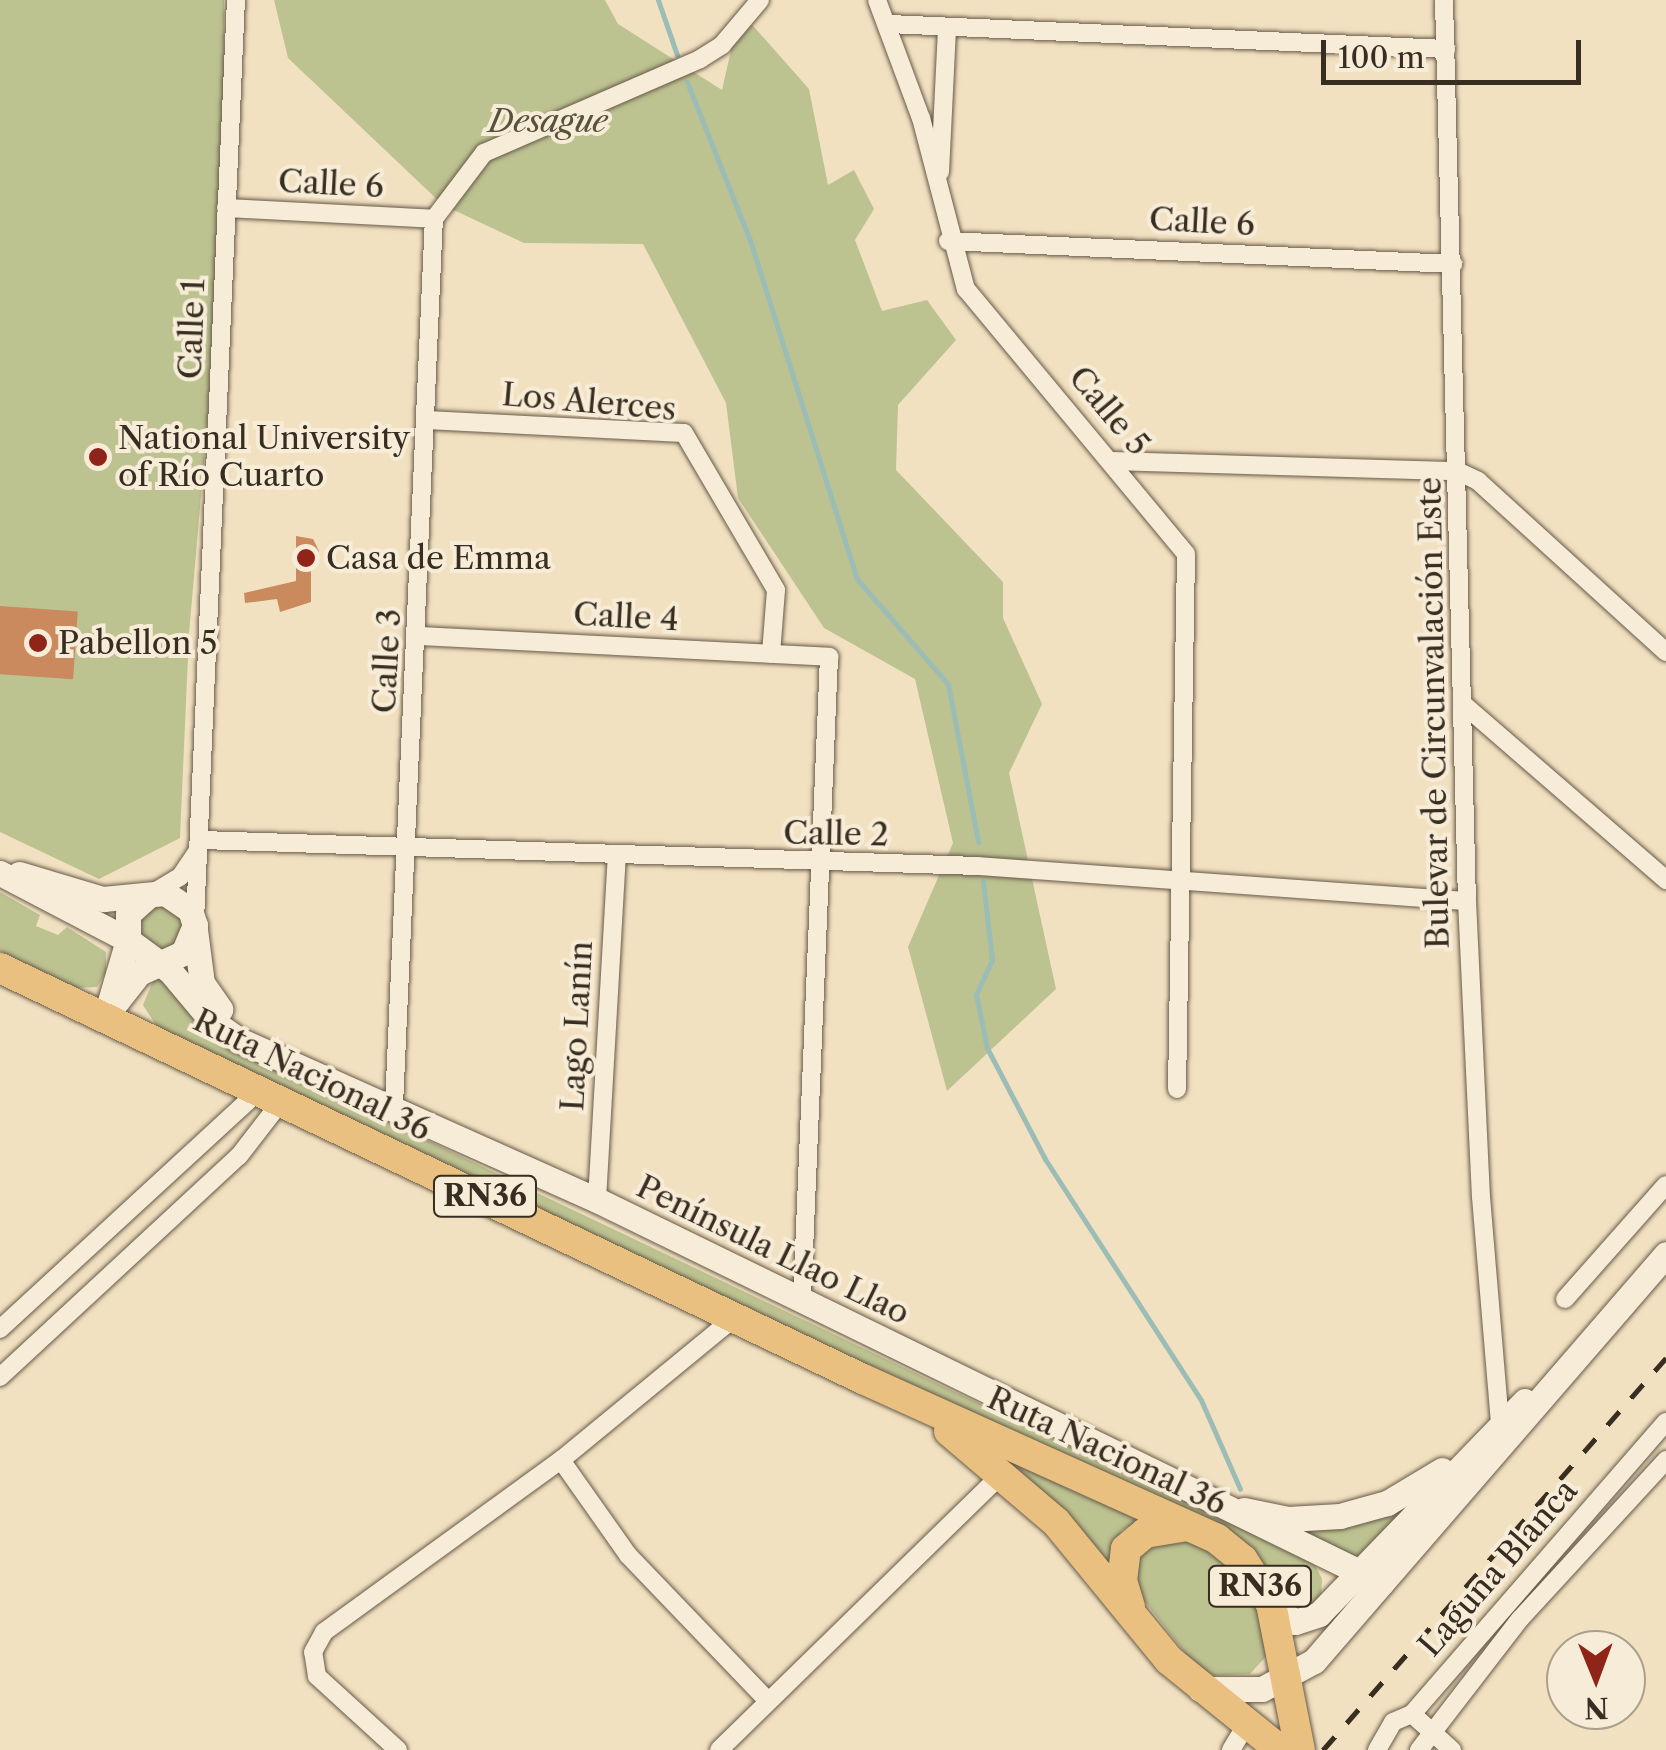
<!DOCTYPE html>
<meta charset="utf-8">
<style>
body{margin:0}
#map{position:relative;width:1666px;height:1750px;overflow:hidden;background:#f2e1c1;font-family:"Libre Caslon Text",serif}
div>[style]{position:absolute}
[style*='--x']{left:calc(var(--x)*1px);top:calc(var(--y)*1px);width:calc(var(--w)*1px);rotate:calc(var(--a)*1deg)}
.green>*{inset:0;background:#bdc291}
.round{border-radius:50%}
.stream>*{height:5px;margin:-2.5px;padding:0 2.5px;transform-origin:2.5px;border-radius:2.5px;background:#9bbdb6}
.building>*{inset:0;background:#ca8a5e;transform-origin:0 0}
.roads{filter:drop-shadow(0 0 2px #665a48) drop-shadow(0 0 2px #665a48)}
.minor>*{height:18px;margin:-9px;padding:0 9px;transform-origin:9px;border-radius:9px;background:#f7ecd7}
.secondary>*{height:25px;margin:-12.5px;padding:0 12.5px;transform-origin:12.5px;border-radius:12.5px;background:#f7ecd7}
.trunk>*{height:30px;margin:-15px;padding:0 15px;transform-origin:15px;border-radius:15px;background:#e9c080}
.rail>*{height:5px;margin-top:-2.5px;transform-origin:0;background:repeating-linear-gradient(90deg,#372d20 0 18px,transparent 0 36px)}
.dots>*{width:28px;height:28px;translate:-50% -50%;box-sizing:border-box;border:5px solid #f7ecd7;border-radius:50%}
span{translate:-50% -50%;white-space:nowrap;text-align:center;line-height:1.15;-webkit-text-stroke:8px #f7ecd7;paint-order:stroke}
.shield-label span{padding:2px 8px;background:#f7ecd7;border:2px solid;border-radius:8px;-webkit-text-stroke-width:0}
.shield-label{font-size:30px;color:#372d20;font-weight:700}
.park-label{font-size:32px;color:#58523c;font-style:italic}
.street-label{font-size:32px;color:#372d20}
.poi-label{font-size:32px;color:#372d20}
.left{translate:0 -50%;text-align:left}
.north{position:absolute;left:1546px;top:1630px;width:100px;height:100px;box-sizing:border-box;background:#f7ecd7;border:2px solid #aaa08e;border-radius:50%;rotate:179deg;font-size:28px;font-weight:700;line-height:40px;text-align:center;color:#372d20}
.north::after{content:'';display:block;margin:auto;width:35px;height:45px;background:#8f2418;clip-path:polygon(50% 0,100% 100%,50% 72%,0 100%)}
.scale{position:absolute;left:1321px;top:40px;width:260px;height:45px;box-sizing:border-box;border:5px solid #372d20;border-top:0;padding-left:12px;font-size:30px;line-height:35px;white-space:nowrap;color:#372d20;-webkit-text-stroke:8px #f7ecd7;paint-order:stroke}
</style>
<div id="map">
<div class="green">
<i style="clip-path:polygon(0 0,224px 0,226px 208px,189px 634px,180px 838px,99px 879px,0 832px)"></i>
<i style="clip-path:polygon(274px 0,605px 0,618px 24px,722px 90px,740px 11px,809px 89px,828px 185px,854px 170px,874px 209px,855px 240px,882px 311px,927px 300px,956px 340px,898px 405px,896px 470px,1003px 582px,1003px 618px,1042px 704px,1009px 773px,1056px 989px,947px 1091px,908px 947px,953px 843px,915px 679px,824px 628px,738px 498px,726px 403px,643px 244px,524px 243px,443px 205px,288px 58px)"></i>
<i style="clip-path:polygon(0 892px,40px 915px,36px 926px,58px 935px,67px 927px,106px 952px,106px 972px,97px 987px,77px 988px,0 951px)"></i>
<i class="round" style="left:136px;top:903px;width:48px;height:48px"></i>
<i style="clip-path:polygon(155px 976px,172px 982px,248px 1055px,1314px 1563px,1322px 1579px,1321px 1599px,1305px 1608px,1287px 1602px,1252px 1550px,160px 1031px,143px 1005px)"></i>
<i style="clip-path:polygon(978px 1438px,1144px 1518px,1122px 1530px,1110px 1549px,1110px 1575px)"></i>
<i style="clip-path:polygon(1412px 1502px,1357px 1563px,1284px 1529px)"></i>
<i style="clip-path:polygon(1170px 1537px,1198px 1544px,1227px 1565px,1253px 1596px,1267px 1626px,1270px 1652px,1250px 1674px,1203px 1676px,1138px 1593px,1133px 1564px,1144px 1544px)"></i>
</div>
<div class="stream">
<i style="--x:658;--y:0;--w:58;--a:70.9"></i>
<i style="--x:687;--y:82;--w:170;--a:68.3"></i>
<i style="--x:750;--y:240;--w:355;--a:72.5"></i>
<i style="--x:857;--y:579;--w:139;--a:49.1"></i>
<i style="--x:948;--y:684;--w:161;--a:79.2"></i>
<i style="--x:983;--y:881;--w:80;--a:83.5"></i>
<i style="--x:992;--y:960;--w:38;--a:115"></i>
<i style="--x:976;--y:994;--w:55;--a:78.5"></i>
<i style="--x:987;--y:1048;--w:125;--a:62.4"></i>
<i style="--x:1045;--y:1159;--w:287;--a:57.1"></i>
<i style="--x:1201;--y:1400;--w:97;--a:66.3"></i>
</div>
<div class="building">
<i style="clip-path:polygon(296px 536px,313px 539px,319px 551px,311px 565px,311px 602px,280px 612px,277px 599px,245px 603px,244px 593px,296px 581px)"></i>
<i style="left:0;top:606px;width:78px;height:68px;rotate:4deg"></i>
</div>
<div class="roads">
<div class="minor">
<i style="--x:877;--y:0;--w:126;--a:69.6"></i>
<i style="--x:921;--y:118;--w:177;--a:75.3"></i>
<i style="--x:966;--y:289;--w:344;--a:50.3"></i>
<i style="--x:1186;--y:554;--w:535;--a:90.96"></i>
<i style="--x:1444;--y:0;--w:901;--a:88.54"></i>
<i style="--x:1467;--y:901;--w:296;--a:87.3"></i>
<i style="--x:1481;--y:1197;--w:227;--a:85.2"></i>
<i style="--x:889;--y:24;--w:558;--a:2.57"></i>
<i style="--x:940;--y:172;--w:145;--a:-87.2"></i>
<i style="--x:226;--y:208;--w:208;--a:3"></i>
<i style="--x:434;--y:219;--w:83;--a:-52.9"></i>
<i style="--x:484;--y:153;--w:236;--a:-23.5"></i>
<i style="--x:700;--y:59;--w:26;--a:-32"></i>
<i style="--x:722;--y:45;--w:59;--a:-49.8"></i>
<i style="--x:948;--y:241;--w:506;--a:2.61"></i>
<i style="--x:426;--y:420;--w:258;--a:2.9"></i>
<i style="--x:684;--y:433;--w:182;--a:59.6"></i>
<i style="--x:776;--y:590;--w:64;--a:94.5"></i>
<i style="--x:1112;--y:461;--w:345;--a:1.7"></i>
<i style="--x:1457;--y:471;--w:23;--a:25"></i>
<i style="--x:1478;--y:481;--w:254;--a:42.3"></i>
<i style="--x:419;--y:636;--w:411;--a:2.9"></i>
<i style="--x:829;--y:657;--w:642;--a:92.41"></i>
<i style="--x:1463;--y:704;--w:269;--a:40.9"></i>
<i style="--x:202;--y:840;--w:776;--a:1.92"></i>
<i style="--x:978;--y:866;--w:490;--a:4.1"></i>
<i style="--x:153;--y:893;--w:31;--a:-31"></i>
<i style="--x:180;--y:877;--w:32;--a:-56"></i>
<i style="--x:195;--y:920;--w:921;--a:-87.45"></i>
<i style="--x:394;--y:1105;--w:887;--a:-87.42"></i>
<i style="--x:597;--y:1200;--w:345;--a:-86.7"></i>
<i style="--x:1565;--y:1299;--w:152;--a:-48.5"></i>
<i style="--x:0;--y:1329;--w:355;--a:-42.6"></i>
<i style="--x:0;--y:1377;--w:326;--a:-42.8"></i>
<i style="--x:239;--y:1156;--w:72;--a:-52.3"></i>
<i style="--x:561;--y:1460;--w:116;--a:54.8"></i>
<i style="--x:628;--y:1555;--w:202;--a:46.2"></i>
<i style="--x:1412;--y:1714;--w:54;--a:42"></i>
<i style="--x:398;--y:1750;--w:110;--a:-137.6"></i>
<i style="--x:317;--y:1676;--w:24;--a:-99"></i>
<i style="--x:313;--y:1652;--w:23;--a:-61"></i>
<i style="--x:324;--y:1632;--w:293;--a:-36"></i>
<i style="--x:561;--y:1460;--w:225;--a:-39.4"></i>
<i style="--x:719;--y:1750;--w:397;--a:-44.3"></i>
<i style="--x:1231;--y:1750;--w:29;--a:-59"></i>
<i style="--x:1377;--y:1750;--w:32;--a:-60"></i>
<i style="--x:1393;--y:1722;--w:21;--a:-23"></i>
<i style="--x:1412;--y:1714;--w:387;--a:-49"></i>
<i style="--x:1419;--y:1750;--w:165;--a:-52.4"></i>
<i style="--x:1520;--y:1619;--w:216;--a:-47.4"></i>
</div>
<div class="secondary">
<i style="--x:0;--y:873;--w:144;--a:27.6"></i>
<i style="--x:128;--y:940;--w:52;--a:36.4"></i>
<i style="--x:170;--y:971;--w:64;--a:50.1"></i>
<i style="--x:211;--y:1020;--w:34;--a:36"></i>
<i style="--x:239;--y:1040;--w:392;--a:24.1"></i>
<i style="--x:597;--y:1200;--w:873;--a:26.01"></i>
<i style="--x:19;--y:874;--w:88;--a:16.6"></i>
<i style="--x:103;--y:899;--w:62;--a:-5.5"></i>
<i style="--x:165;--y:893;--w:30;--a:34"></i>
<i style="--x:190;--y:910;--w:16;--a:72"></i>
<i style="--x:195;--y:925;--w:30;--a:113"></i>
<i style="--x:183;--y:953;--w:48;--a:155.6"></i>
<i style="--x:139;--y:973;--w:53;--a:128.2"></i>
<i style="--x:195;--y:930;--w:53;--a:82.5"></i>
<i style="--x:202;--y:983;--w:32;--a:55"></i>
<i style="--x:106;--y:1015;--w:78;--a:-73.7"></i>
<i style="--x:128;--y:940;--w:26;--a:-90"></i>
<i style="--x:128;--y:914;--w:28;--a:-42"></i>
<i style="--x:1244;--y:1510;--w:45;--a:11.6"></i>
<i style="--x:1288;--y:1519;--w:52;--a:-3.3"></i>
<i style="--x:1340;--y:1516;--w:49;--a:-15.5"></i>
<i style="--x:1387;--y:1503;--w:64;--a:-31"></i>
<i style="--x:1271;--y:1604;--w:30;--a:37"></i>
<i style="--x:1295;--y:1622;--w:25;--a:-18"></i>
<i style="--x:1319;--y:1614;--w:296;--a:-46"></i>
<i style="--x:1200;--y:1689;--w:62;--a:0"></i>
<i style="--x:1262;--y:1689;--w:59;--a:-28.3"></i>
<i style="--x:1314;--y:1661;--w:538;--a:-49.14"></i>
</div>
<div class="trunk">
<i style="--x:0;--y:968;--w:956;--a:25.47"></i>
<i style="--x:863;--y:1379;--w:388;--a:24.3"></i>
<i style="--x:1217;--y:1539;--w:33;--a:39"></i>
<i style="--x:1243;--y:1560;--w:52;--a:57.5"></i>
<i style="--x:1271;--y:1604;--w:149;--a:78.8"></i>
<i style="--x:949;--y:1431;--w:140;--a:40.4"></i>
<i style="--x:1056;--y:1522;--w:178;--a:50.7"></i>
<i style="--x:1169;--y:1660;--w:143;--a:39"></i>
<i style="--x:1130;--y:1607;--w:27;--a:-107"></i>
<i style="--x:1122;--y:1581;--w:32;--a:-83"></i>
<i style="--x:1126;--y:1549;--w:25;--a:-40"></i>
<i style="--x:1145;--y:1533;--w:43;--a:-9.5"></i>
</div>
</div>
<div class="rail">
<i style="--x:1323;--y:1750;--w:521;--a:-48.81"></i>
</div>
<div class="dots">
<i style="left:98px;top:457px;background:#8f2418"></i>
<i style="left:306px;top:558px;background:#8f2418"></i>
<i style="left:38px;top:643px;background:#8f2418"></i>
</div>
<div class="shield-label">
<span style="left:485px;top:1196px">RN36</span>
<span style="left:1260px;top:1586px">RN36</span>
</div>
<div class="park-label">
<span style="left:548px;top:121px">Desague</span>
</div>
<div class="street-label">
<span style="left:331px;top:184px;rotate:3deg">Calle 6</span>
<span style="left:1202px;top:222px;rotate:3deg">Calle 6</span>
<span style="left:192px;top:329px;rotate:-88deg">Calle 1</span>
<span style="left:589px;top:402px;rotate:5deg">Los Alerces</span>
<span style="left:1109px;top:411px;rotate:50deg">Calle 5</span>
<span style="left:626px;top:617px;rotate:3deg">Calle 4</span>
<span style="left:387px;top:661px;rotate:-87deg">Calle 3</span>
<span style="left:1434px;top:713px;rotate:-91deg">Bulevar de Circunvalación Este</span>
<span style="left:836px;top:834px;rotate:1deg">Calle 2</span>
<span style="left:577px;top:1026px;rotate:-87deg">Lago Lanín</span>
<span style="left:312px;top:1075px;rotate:26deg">Ruta Nacional 36</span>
<span style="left:773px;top:1250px;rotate:26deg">Península Llao Llao</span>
<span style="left:1107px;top:1451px;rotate:25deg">Ruta Nacional 36</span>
<span style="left:1498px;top:1568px;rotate:-49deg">Laguna Blanca</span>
</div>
<div class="poi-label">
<span class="left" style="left:118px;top:457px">National University<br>of Río Cuarto</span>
<span class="left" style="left:326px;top:558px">Casa de Emma</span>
<span class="left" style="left:58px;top:643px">Pabellon 5</span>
</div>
<div class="north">N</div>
<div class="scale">100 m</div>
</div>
